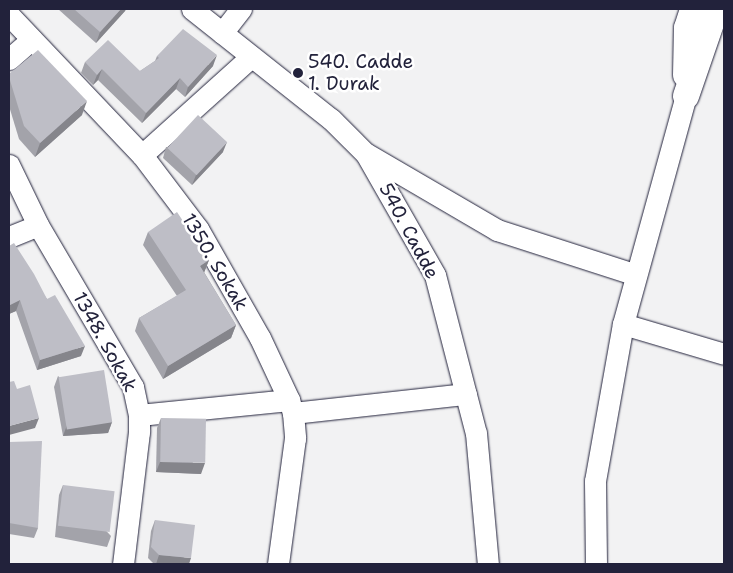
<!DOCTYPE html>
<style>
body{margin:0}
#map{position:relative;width:733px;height:573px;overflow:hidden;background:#f2f2f3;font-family:"Shantell Sans",sans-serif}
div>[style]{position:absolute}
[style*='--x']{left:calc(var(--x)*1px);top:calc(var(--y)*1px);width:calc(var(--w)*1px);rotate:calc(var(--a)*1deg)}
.roads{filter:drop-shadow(0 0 1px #22223b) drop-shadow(0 0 1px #22223b)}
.minor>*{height:21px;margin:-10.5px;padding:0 10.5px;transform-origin:10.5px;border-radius:10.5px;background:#fff}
.major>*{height:26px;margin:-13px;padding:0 13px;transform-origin:13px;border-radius:13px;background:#fff}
.wall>*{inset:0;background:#a3a3aa}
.shaded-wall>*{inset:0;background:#85858b}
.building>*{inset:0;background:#bebec6;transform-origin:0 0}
.dots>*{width:14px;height:14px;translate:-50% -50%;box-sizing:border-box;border:2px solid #fff;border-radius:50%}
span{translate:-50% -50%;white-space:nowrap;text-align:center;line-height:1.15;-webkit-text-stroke:5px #fff;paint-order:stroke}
.poi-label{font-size:19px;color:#22223b}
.left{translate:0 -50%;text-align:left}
.street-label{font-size:19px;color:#22223b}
.frame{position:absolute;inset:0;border:10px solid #22223b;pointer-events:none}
</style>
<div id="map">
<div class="roads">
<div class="minor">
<i style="--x:192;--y:9;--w:177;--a:38.4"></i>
<i style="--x:331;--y:119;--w:49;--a:45"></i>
<i style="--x:366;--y:154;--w:139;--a:60.3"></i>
<i style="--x:435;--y:275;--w:163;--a:75.5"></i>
<i style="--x:476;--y:433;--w:132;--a:84.8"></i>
<i style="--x:9;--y:15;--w:193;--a:46.5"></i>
<i style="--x:142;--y:155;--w:93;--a:52.9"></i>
<i style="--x:198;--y:229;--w:125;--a:60.4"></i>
<i style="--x:260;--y:338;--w:68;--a:64.9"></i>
<i style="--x:289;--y:400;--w:14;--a:73"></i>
<i style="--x:293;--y:413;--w:25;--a:85"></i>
<i style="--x:295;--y:438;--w:127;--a:97.7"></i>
<i style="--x:222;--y:33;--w:31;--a:-52"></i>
<i style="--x:9;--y:59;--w:30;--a:-41"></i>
<i style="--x:367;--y:154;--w:151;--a:30.3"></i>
<i style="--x:497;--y:230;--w:146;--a:17.9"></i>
<i style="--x:142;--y:155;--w:147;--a:-42"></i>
<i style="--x:9;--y:165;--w:67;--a:64.2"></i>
<i style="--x:38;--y:225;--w:188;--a:59.6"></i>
<i style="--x:133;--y:387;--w:29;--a:78"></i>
<i style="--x:139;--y:415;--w:17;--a:90"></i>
<i style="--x:139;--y:432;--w:133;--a:96.9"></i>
<i style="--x:9;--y:237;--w:31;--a:-22"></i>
<i style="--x:623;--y:324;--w:105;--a:16.5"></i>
<i style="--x:293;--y:413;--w:174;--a:-6.3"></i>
<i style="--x:139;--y:415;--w:151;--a:-5.7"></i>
<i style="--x:596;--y:564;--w:83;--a:-90.7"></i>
<i style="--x:595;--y:481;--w:159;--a:-79.9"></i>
<i style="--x:623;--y:324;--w:237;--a:-74.6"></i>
</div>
<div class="major">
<i style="--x:686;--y:75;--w:47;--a:-88.8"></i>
<i style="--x:687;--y:28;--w:20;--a:-72"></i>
<i style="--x:686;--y:96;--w:92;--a:-71"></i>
</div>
</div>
<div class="wall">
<i style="clip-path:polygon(58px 9px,126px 9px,125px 11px,96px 43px)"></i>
<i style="clip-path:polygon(157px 56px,213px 66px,185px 97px,176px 89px,142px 123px,98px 80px,93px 85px,81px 73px,85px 62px,140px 71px,155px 61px)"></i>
<i style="clip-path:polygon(9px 74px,82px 115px,35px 157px,19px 139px,9px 106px)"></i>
<i style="clip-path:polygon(166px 147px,223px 152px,192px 185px,163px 158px)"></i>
<i style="clip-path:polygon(148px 232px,209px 260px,204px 272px,236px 325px,231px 338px,163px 379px,135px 331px,139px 318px,177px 296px,143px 245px)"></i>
<i style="clip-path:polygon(9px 246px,47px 299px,81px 356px,37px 370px,16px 311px,9px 314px)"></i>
<i style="clip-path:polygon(58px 376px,112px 422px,108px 433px,63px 436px,54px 387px)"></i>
<i style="clip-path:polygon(161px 418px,201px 474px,156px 472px,157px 428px)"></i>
<i style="clip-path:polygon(9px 442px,38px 528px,34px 538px,9px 534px)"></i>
<i style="clip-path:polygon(63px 485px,111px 536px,107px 547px,55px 537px,59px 495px)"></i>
<i style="clip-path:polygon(155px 520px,189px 564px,154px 564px,148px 558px,151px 531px)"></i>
</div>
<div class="shaded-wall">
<i style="clip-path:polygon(121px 9px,126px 9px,125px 11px,96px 43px,100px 32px)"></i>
<i style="clip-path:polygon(217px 55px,213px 66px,185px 97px,188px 87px)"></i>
<i style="clip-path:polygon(102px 69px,98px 80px,93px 85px,97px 75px)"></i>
<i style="clip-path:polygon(180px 78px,176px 89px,142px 123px,146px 113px)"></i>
<i style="clip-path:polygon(87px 101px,82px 115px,35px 157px,40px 143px)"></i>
<i style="clip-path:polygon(227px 142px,223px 152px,192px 185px,196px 175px)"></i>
<i style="clip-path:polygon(209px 260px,204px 273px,200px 266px)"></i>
<i style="clip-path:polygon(20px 300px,16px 311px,9px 314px,9px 307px,10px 305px)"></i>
<i style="clip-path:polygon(236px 325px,231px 338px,163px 379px,168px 366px)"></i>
<i style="clip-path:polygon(85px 346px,81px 356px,37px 370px,40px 360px)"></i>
<i style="clip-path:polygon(39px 418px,35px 428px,9px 435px,9px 426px)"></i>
<i style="clip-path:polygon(112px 422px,108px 433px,63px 436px,67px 425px)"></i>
<i style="clip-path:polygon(160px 462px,205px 463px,201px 474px,156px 472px)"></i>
<i style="clip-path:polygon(159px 555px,191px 558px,189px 564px,156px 564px)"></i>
</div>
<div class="building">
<i style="clip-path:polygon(74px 9px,121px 9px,100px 32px)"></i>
<i style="clip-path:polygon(183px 29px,217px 55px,188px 87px,180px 78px,146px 113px,102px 69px,97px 75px,85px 62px,108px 40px,140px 71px,159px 58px,157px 56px)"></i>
<i style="clip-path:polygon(38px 50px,87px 101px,40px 143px,24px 126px,9px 77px,9px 74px)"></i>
<i style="left:198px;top:115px;width:40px;height:45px;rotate:43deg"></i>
<i style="clip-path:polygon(177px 212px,209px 260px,200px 266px,236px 325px,168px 366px,139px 318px,186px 290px,148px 232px)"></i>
<i style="clip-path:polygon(14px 243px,34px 274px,47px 299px,55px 295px,85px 346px,40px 360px,20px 300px,10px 305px,9px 302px,9px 246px)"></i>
<i style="left:104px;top:370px;width:53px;height:46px;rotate:81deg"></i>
<i style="clip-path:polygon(14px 381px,17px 389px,30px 385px,39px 418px,9px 426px,9px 382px)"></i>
<i style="left:161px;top:418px;width:45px;height:44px;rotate:1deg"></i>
<i style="clip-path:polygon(42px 441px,38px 528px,9px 523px,9px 442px)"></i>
<i style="left:63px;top:485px;width:52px;height:41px;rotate:7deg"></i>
<i style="clip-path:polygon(155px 520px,195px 525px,191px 558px,159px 555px,151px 547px)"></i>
</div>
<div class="dots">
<i style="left:298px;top:73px;background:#22223b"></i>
</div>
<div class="poi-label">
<span class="left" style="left:308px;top:73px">540. Cadde<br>1. Durak</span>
</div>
<div class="street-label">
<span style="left:409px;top:231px;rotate:62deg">540. Cadde</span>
<span style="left:215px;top:262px;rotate:59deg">1350. Sokak</span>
<span style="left:105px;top:342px;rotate:61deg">1348. Sokak</span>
</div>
<div class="frame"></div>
</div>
